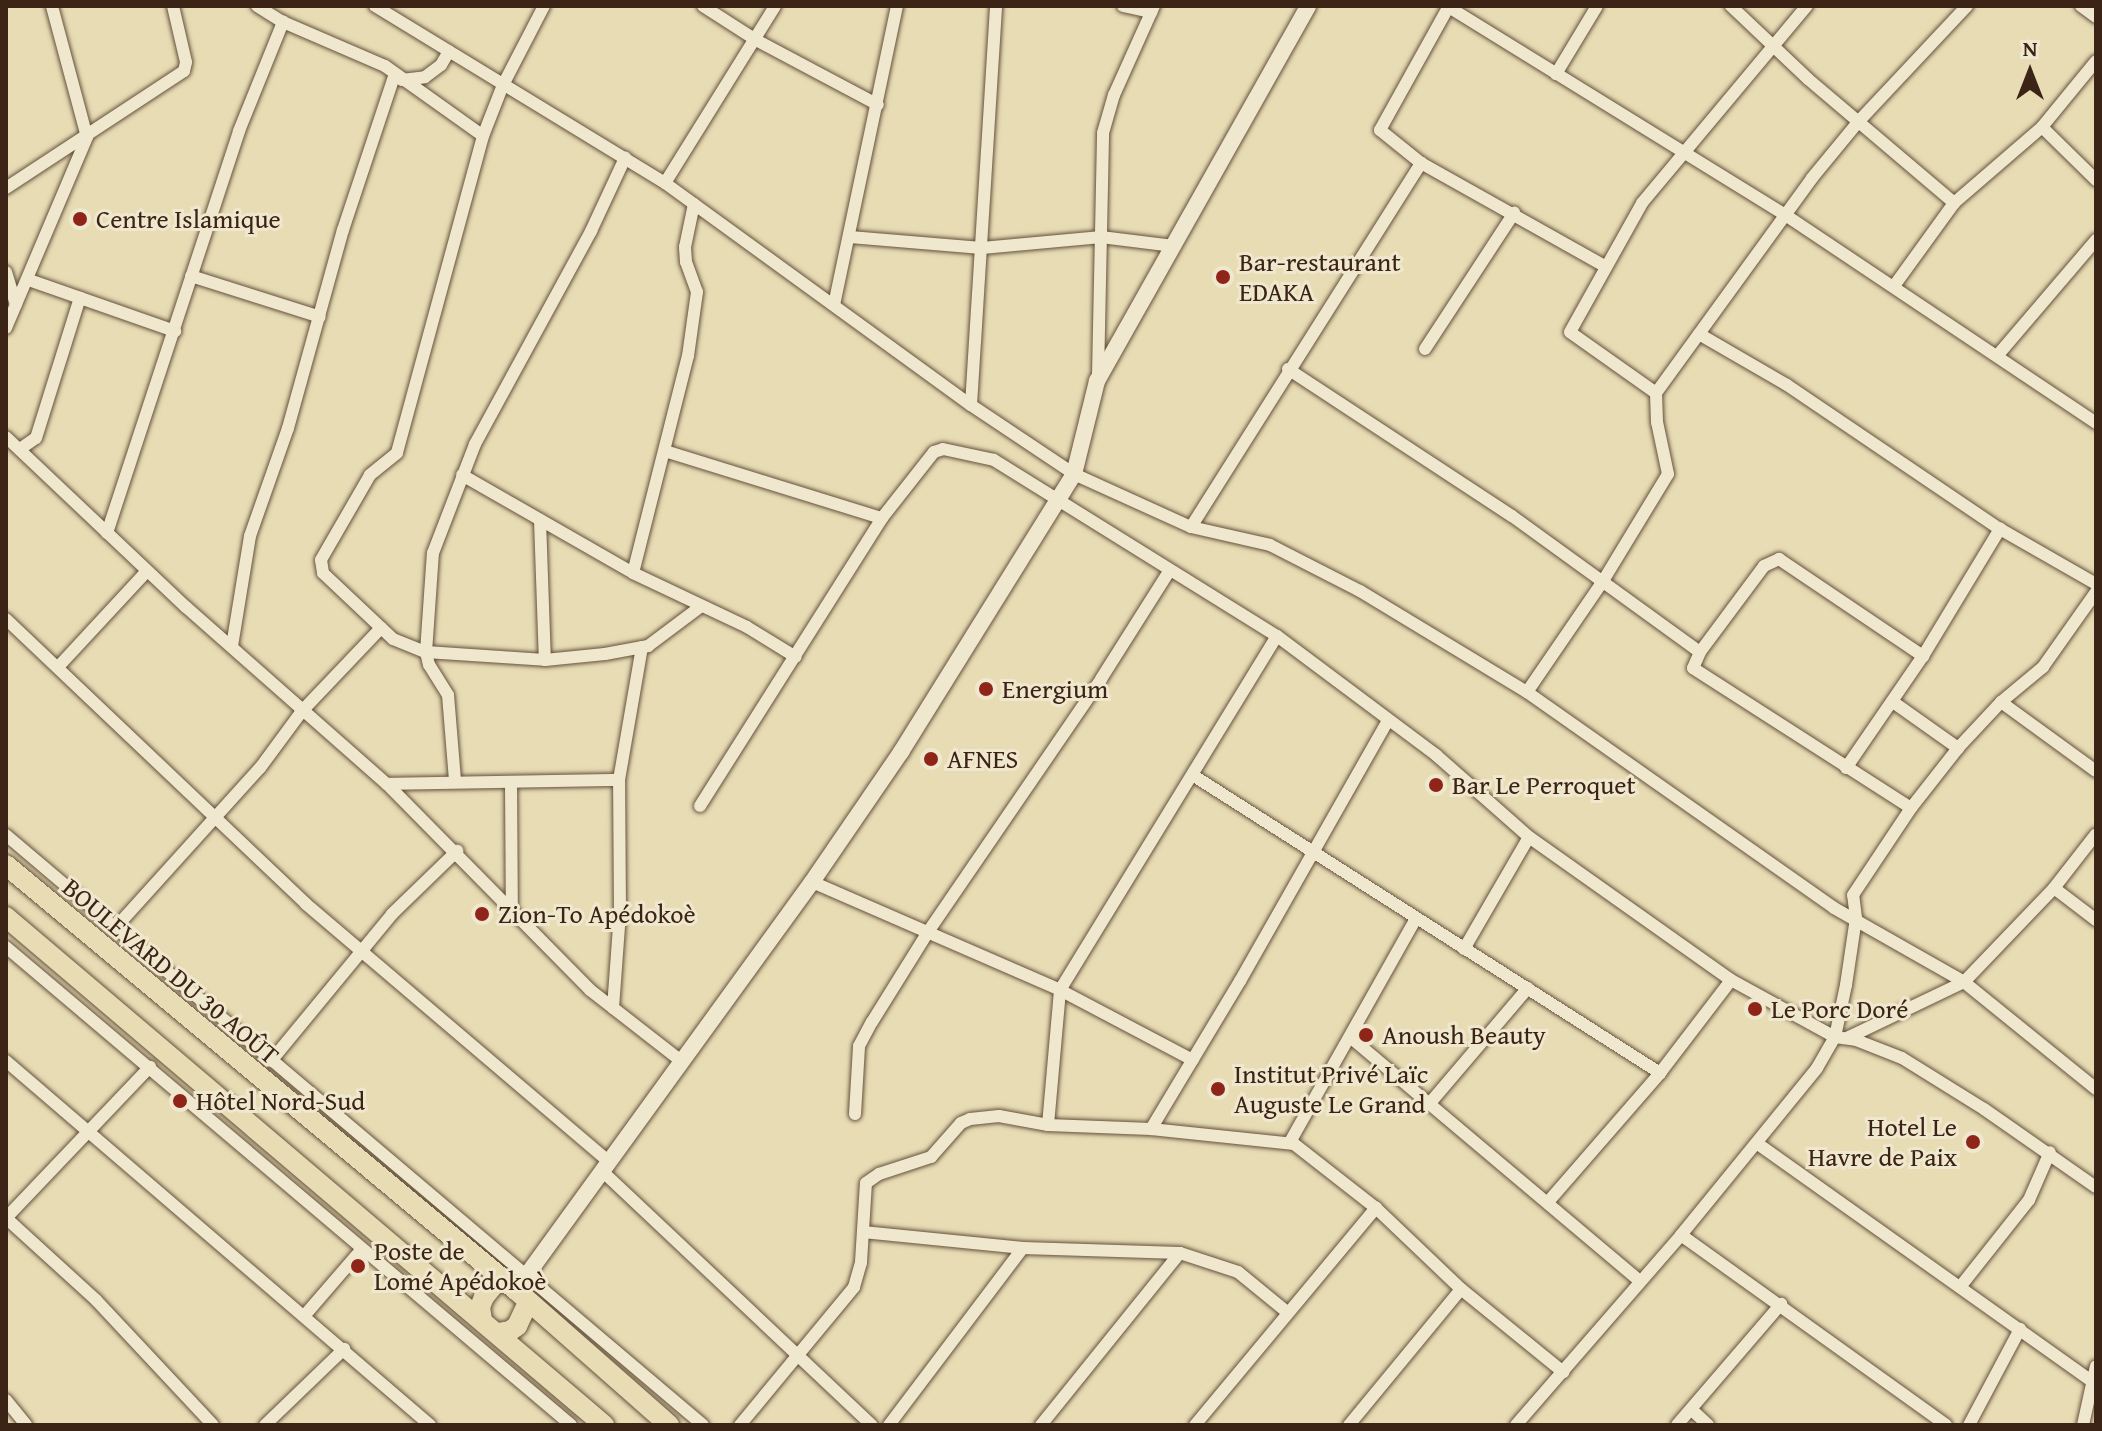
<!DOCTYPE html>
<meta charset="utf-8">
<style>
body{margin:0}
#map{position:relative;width:2102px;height:1431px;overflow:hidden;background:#e7dcb4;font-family:"Gentium Book Plus",serif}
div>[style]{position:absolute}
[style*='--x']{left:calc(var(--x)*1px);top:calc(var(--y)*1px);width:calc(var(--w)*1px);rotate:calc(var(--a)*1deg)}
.roads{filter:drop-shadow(0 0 2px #66513d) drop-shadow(0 0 2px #66513d)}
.minor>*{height:12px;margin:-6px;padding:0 6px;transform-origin:6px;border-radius:6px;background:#efe8ce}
.tertiary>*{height:16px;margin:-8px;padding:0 8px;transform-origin:8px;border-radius:8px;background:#efe8ce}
.trunk>*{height:20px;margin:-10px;padding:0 10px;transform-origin:10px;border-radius:10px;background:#e7dcb4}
.dots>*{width:22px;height:22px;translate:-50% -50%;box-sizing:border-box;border:4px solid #efe8ce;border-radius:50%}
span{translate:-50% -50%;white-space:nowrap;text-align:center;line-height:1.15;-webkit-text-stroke:6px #efe8ce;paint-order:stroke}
.poi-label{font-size:26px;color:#3b2315}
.left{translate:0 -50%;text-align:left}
.right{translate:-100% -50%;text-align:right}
.street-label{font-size:26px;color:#3b2315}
.frame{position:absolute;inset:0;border:8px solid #3b2315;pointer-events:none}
.north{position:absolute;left:1990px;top:32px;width:80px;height:80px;-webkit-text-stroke:6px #efe8ce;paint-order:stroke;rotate:0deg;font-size:22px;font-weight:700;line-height:32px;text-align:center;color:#3b2315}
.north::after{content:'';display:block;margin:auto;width:28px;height:36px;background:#3b2315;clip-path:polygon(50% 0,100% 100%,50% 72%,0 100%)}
</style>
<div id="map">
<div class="roads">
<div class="minor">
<i style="--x:257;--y:6;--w:31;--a:32"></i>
<i style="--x:283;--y:22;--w:111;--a:23.3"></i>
<i style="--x:385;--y:66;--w:120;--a:35.5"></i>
<i style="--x:483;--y:136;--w:55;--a:-68.6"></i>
<i style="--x:503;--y:85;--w:89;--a:-62.6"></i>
<i style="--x:375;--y:6;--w:340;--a:31.4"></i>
<i style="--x:665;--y:183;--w:378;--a:36"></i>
<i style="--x:971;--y:405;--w:124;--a:33.8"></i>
<i style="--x:1074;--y:474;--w:128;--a:24.4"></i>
<i style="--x:1191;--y:527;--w:81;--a:12.8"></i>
<i style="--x:1270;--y:545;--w:101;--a:27.1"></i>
<i style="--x:1360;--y:591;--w:195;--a:31.2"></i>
<i style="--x:1527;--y:692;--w:375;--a:35.1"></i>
<i style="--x:1834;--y:908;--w:150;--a:29.6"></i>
<i style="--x:1964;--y:982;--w:170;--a:39"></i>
<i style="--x:703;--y:6;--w:63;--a:32.7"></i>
<i style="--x:756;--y:40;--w:138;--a:28"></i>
<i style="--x:1123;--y:6;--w:29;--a:12"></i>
<i style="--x:1447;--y:6;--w:396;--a:31.7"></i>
<i style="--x:1784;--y:214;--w:376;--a:33.8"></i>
<i style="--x:1449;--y:6;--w:142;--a:119.1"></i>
<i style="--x:1380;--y:130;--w:53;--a:38.8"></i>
<i style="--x:1421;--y:163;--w:212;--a:29.3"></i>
<i style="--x:1731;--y:6;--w:106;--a:43.5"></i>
<i style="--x:1808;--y:79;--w:192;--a:40.3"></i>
<i style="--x:2081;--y:6;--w:19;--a:36"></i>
<i style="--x:1556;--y:74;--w:79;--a:-58.9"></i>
<i style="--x:402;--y:80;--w:23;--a:-7"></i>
<i style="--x:425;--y:77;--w:20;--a:-37"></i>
<i style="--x:441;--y:65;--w:16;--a:-60"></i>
<i style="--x:2042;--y:127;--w:76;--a:44.5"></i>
<i style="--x:483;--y:136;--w:328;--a:105.2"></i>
<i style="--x:397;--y:453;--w:35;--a:141"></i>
<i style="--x:370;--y:475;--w:98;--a:120"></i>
<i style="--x:321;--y:560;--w:13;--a:81"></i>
<i style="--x:323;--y:573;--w:96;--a:43.3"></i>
<i style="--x:393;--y:639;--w:35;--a:22"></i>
<i style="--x:426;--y:652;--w:119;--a:3.8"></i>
<i style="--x:545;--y:660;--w:60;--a:-5.7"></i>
<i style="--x:605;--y:654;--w:44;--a:-10.5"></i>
<i style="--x:648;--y:646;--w:65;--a:-36.9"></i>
<i style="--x:665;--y:183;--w:208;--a:-58.1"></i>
<i style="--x:6;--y:188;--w:213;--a:-33.3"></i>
<i style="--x:184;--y:71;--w:9;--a:-77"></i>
<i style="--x:186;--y:62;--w:57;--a:-103.1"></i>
<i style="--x:850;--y:237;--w:132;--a:4.8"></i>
<i style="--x:982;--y:248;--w:120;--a:-5.3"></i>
<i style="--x:1101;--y:237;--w:73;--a:7.1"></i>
<i style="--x:6;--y:272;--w:34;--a:73"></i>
<i style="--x:191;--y:276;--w:135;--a:17.6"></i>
<i style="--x:29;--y:280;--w:155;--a:19.3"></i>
<i style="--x:1894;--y:286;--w:102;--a:-54.1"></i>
<i style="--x:1954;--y:203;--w:116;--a:-40.8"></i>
<i style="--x:2042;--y:127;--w:85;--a:-50.7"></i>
<i style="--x:834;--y:305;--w:306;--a:-78.1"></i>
<i style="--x:6;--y:328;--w:207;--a:-67"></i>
<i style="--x:87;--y:137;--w:136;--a:-105"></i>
<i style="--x:1699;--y:334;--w:102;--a:30.1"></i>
<i style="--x:1787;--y:385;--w:257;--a:34.1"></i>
<i style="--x:2000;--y:529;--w:111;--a:29.8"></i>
<i style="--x:1425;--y:349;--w:163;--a:-56.8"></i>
<i style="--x:1997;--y:356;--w:153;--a:-49.5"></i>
<i style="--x:1288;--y:369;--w:268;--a:33.3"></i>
<i style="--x:1512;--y:516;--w:232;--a:35.9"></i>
<i style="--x:1098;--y:376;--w:243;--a:-88.8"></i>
<i style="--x:1103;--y:133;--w:40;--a:-74"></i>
<i style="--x:1114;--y:95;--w:98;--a:-65.8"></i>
<i style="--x:1656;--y:393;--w:105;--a:-144.7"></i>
<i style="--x:1570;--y:332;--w:148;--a:-60.8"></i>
<i style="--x:1642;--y:203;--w:257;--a:-50.1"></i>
<i style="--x:971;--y:405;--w:400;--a:-86.4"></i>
<i style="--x:6;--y:437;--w:248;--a:43.4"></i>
<i style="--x:186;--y:607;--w:268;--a:41.4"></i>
<i style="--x:387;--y:784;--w:289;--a:45.4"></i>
<i style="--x:590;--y:990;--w:114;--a:37.9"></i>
<i style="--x:20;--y:449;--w:19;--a:-35"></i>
<i style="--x:36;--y:438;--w:147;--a:-72.6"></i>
<i style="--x:665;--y:451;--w:227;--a:17.2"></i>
<i style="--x:462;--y:475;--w:197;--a:29.8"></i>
<i style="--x:633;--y:573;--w:126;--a:25.3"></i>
<i style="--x:747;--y:627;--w:57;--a:31.5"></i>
<i style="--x:540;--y:520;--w:140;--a:88"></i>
<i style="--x:1191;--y:527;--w:431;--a:-57.7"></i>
<i style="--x:107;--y:533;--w:423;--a:-71.8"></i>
<i style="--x:239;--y:131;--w:118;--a:-68"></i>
<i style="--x:633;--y:573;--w:224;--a:-75.8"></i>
<i style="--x:688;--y:356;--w:65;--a:-82"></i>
<i style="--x:697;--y:292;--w:32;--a:-110"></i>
<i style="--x:686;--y:262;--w:15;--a:-94"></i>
<i style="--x:685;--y:247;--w:44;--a:-78.2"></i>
<i style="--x:6;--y:619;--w:414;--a:43.5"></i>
<i style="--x:306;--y:904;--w:397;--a:40.4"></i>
<i style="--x:232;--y:646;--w:111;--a:-80.7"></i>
<i style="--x:250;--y:536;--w:114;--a:-70.6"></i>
<i style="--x:288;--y:428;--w:205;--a:-74.5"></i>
<i style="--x:343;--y:230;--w:164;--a:-71.6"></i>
<i style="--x:59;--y:666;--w:129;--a:-47.2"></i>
<i style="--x:1527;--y:692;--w:135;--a:-55.6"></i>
<i style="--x:1603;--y:581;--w:125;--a:-58.7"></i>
<i style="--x:1668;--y:474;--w:53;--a:-101.9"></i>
<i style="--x:1657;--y:422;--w:29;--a:-92"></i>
<i style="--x:1656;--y:393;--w:266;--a:-54"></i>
<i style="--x:1812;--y:178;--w:74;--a:-50.5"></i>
<i style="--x:1859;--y:121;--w:158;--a:-46.8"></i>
<i style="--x:1893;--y:702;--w:80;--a:35.3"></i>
<i style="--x:2001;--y:702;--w:117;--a:36"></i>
<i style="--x:1846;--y:768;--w:136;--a:-55.5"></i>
<i style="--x:1923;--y:656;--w:149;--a:-58.8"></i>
<i style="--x:1194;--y:776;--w:553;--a:32.51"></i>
<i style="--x:455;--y:780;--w:85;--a:-94.7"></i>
<i style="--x:448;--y:695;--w:36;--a:-122"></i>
<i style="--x:429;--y:665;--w:13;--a:-103"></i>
<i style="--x:426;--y:652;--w:99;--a:-86"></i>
<i style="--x:433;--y:553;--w:117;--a:-68.9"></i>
<i style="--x:475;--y:444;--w:243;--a:-61.4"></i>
<i style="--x:591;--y:231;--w:81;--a:-65"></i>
<i style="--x:511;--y:782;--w:128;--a:89.6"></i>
<i style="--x:387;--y:784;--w:232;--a:-1"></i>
<i style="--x:700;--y:806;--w:341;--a:-57.7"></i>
<i style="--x:882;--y:518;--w:84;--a:-51.8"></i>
<i style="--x:934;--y:452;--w:9;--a:-18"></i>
<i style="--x:943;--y:449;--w:52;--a:12.2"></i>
<i style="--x:994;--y:460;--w:333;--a:31.9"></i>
<i style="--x:1277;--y:636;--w:199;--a:36.8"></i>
<i style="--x:1436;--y:755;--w:124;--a:41.4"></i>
<i style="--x:1529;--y:837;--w:247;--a:35.3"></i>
<i style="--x:1731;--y:980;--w:119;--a:28.7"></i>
<i style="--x:1835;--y:1037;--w:21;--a:8"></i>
<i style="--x:1856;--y:1040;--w:49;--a:21.4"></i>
<i style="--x:1902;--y:1058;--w:97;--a:31.9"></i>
<i style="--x:1984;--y:1109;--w:136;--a:34.9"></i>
<i style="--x:1911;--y:808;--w:259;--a:-147.3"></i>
<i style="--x:1693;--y:668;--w:17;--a:-66"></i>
<i style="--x:1700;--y:652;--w:107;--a:-53.3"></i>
<i style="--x:1764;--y:566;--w:17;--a:-25"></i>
<i style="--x:1779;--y:559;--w:174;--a:34"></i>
<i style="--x:6;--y:835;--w:913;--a:40.25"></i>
<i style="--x:812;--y:882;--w:270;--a:23.5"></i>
<i style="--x:1060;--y:990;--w:150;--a:27.8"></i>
<i style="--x:2054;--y:888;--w:53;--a:37.3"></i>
<i style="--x:117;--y:926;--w:213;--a:-47.9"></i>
<i style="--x:260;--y:768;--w:71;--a:-53.6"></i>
<i style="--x:302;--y:711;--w:115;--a:-46.4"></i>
<i style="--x:6;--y:947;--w:740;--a:40.23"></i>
<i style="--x:1464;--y:949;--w:129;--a:-59.9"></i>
<i style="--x:613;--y:1008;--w:95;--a:-85.8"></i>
<i style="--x:620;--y:913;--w:133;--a:-90.4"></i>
<i style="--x:619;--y:780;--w:135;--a:-80.2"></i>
<i style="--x:1350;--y:1037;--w:379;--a:40.1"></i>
<i style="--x:1847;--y:1038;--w:130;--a:-25.6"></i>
<i style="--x:1964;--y:982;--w:130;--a:-46.2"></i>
<i style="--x:2054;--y:888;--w:68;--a:-52.1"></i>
<i style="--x:6;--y:1061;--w:559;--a:40.65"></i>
<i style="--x:271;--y:1061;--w:190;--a:-50.5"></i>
<i style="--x:392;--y:914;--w:91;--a:-44.1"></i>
<i style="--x:1430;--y:1103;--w:151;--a:-49.6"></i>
<i style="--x:855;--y:1114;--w:68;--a:-86.6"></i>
<i style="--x:859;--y:1046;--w:27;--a:-62"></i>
<i style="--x:872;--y:1022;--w:106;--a:-58.1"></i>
<i style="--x:928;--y:932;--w:306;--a:-55.6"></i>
<i style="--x:1101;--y:679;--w:129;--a:-57.7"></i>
<i style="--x:1048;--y:1125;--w:136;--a:-84.9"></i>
<i style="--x:1060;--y:990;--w:415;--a:-58.5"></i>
<i style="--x:1151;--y:1129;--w:173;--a:-59"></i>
<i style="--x:1240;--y:981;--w:300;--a:-60.4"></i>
<i style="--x:1290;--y:1142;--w:257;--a:-60.6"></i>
<i style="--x:1758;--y:1144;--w:409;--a:35.4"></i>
<i style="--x:601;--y:1170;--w:372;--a:43.3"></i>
<i style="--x:1548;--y:1202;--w:171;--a:-49"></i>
<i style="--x:1660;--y:1073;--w:117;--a:-52.6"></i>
<i style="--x:6;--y:1218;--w:122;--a:42.3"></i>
<i style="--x:96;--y:1300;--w:171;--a:46.9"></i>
<i style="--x:6;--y:1218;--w:209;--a:-46.4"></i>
<i style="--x:863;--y:1232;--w:161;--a:5.7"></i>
<i style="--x:1681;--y:1235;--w:326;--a:35.6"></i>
<i style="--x:1960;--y:1287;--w:111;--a:-51.6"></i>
<i style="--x:2029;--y:1200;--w:52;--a:-66.4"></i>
<i style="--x:305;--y:1315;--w:87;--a:-49.2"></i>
<i style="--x:6;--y:1400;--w:32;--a:51"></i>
<i style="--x:1692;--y:1410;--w:22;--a:43"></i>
<i style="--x:265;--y:1425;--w:110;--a:-43.9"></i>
<i style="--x:740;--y:1425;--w:179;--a:-50.4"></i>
<i style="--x:854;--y:1287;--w:26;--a:-74"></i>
<i style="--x:861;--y:1262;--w:79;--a:-86.4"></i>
<i style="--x:866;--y:1183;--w:16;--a:-35"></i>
<i style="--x:879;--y:1174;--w:55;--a:-18.1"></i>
<i style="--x:931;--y:1157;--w:45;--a:-48.6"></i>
<i style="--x:961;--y:1123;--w:10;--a:-24"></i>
<i style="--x:970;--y:1119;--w:29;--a:-6"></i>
<i style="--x:999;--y:1116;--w:50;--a:10.4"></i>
<i style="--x:1048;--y:1125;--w:103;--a:2.2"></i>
<i style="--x:1151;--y:1129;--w:144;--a:6"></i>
<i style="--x:1294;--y:1144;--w:104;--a:38"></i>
<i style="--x:1376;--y:1208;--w:117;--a:43.6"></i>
<i style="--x:1461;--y:1289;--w:132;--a:39.1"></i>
<i style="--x:889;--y:1425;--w:222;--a:-52.9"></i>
<i style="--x:1023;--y:1248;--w:157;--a:1.8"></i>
<i style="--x:1180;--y:1253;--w:61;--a:18.1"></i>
<i style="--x:1238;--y:1272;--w:63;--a:39.2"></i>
<i style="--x:1041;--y:1425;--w:221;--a:-51.1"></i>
<i style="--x:1195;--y:1425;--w:283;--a:-50.2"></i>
<i style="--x:1349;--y:1425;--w:176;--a:-50.5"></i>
<i style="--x:1516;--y:1425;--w:252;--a:-49"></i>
<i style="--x:1681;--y:1235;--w:215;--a:-50.8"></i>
<i style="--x:1817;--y:1068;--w:36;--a:-60"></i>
<i style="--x:1835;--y:1037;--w:53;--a:-78.1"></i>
<i style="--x:1846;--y:985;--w:68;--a:-81.5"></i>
<i style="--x:1856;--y:918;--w:23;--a:-97"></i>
<i style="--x:1853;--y:895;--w:105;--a:-56.3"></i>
<i style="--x:1911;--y:808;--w:76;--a:-51.9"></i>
<i style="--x:1958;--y:748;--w:63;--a:-46.9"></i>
<i style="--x:2001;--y:702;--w:55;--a:-39.8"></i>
<i style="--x:2043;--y:667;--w:92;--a:-54.8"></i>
<i style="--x:1677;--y:1425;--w:160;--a:-49.3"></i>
<i style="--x:1969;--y:1425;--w:109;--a:-62"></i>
<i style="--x:2083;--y:1425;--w:60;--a:-77.6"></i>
</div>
<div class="tertiary">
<i style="--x:516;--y:1290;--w:504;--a:-54.04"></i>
<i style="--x:812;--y:882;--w:158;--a:-55.6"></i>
<i style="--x:901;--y:752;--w:327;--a:-58.1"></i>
<i style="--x:1074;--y:474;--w:96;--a:-76.1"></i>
<i style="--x:1097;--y:381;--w:430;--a:-60.6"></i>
</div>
<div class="trunk">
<i style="--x:6;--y:865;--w:664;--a:39.81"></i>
<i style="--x:516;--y:1290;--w:204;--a:41.4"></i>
<i style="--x:6;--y:917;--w:785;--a:40.35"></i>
<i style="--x:482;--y:1320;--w:13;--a:-99"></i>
<i style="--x:480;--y:1307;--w:11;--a:-68"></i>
<i style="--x:484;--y:1297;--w:19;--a:-51"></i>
<i style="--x:496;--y:1282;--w:6;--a:-9"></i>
<i style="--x:498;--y:1333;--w:12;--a:-9"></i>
<i style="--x:510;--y:1331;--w:9;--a:-36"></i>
<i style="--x:517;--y:1326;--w:26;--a:-65"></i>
</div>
</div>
<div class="dots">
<i style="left:80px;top:219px;background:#8f2418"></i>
<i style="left:1223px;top:277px;background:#8f2418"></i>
<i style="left:986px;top:689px;background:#8f2418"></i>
<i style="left:931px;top:759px;background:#8f2418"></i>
<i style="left:1436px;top:785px;background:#8f2418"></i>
<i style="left:482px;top:914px;background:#8f2418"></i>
<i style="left:1755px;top:1009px;background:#8f2418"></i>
<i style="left:1366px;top:1035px;background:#8f2418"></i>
<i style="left:1218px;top:1089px;background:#8f2418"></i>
<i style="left:180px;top:1101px;background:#8f2418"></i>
<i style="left:1973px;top:1142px;background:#8f2418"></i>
<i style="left:358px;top:1266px;background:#8f2418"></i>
</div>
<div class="poi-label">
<span class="left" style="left:96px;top:219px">Centre Islamique</span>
<span class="left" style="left:1239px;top:277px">Bar-restaurant<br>EDAKA</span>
<span class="left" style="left:1002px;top:689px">Energium</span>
<span class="left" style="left:947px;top:759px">AFNES</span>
<span class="left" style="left:1452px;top:785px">Bar Le Perroquet</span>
<span class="left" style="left:498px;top:914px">Zion-To Apédokoè</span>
<span class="left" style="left:1771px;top:1009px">Le Porc Doré</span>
<span class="left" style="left:1382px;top:1035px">Anoush Beauty</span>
<span class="left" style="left:1234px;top:1089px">Institut Privé Laïc<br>Auguste Le Grand</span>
<span class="left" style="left:196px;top:1101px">Hôtel Nord-Sud</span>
<span class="right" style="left:1957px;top:1142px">Hotel Le<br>Havre de Paix</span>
<span class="left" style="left:374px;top:1266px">Poste de<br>Lomé Apédokoè</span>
</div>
<div class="street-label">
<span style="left:171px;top:971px;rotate:40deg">BOULEVARD DU 30 AOÛT</span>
</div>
<div class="frame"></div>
<div class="north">N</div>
</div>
